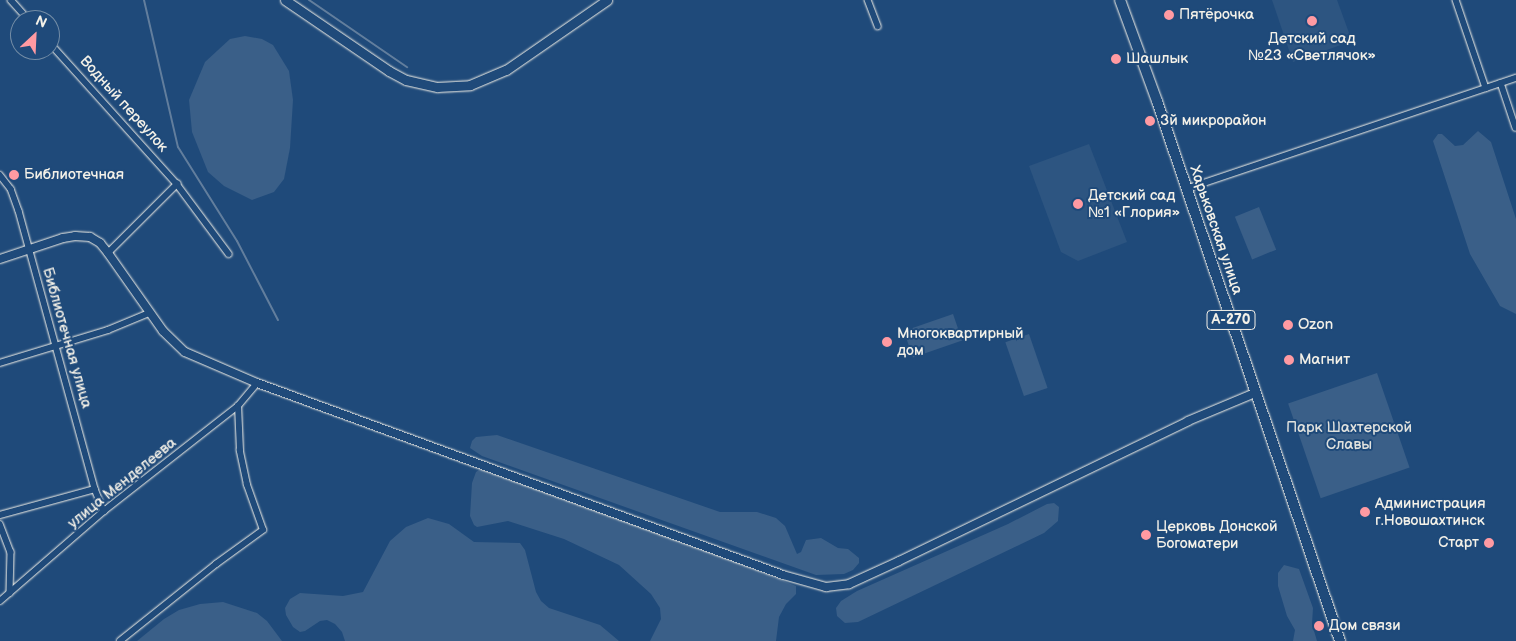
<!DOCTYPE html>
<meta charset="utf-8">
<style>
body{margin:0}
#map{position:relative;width:1516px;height:641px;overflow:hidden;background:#1f4a7a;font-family:"Balsamiq Sans",sans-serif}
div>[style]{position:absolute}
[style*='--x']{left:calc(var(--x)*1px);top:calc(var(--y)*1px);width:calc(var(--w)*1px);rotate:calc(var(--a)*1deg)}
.built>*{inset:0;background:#2d5581}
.green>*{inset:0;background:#3a5f88;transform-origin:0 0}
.stream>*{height:2px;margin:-1px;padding:0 1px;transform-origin:1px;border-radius:1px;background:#627e9d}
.roads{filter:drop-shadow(0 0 1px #f4f1e8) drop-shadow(0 0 1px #f4f1e8)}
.minor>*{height:5.5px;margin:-2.75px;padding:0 2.75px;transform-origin:2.75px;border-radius:2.75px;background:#1f4a7a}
.tertiary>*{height:8px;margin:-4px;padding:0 4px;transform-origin:4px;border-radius:4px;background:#1f4a7a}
.secondary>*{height:9px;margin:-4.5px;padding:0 4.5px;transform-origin:4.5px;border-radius:4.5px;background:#1f4a7a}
.trunk>*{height:10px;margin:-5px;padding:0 5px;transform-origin:5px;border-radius:5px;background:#1f4a7a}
.dots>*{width:14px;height:14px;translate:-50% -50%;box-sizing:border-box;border:2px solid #1f4a7a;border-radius:50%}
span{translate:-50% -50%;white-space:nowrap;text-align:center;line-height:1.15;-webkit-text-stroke:4px #1f4a7a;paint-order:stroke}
.shield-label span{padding:1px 4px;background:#1f4a7a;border:1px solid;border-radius:4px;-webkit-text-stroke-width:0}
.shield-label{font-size:14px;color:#f4f1e8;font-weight:700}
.poi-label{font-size:15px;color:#f4f1e8}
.left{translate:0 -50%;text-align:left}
.right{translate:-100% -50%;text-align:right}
.street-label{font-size:15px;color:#f4f1e8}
.park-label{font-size:15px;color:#e1e2de}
.north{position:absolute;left:10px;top:10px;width:50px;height:50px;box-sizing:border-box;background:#1f4a7a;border:1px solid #748da6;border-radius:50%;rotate:25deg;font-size:14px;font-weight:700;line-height:20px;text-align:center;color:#f4f1e8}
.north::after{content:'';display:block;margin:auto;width:18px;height:22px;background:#ff9aa2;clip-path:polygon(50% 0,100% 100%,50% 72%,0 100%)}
</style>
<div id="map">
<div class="built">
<i style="clip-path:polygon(1272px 0,1337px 0,1352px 41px,1293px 62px)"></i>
<i style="clip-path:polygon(1089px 144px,1127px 242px,1078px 261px,1061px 252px,1029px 166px)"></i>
</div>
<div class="green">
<i style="clip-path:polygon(245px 36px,262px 39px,273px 45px,289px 71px,293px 100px,290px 148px,284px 179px,274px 192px,252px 200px,224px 186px,208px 172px,192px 132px,189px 100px,205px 62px,230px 39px)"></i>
<i style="clip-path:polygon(1478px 131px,1491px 142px,1516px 219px,1516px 314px,1500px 306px,1470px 254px,1433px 141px,1438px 134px,1442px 134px,1455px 146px,1463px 145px)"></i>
<i style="left:1259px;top:207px;width:46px;height:26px;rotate:68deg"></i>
<i style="left:953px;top:314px;width:28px;height:52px;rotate:71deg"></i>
<i style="left:1029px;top:334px;width:57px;height:25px;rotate:71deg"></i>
<i style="left:1377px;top:373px;width:100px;height:94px;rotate:71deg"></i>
<i style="clip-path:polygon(497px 435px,720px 512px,757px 512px,776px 518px,785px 526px,797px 554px,801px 552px,806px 540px,821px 538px,838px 548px,848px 549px,859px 558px,859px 563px,853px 570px,844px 574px,816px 575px,482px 456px,470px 448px,472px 441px,476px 437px)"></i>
<i style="clip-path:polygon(480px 469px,708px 551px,796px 586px,796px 594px,786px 604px,779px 617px,776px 641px,650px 641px,661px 619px,660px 608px,651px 594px,619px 565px,564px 539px,508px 521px,477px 527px,474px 525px,470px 516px,472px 483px,476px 472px)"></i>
<i style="clip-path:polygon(1054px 503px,1059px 507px,1058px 521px,1044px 533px,858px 622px,845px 623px,837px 616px,836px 608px,841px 601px,857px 591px,1008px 524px,1047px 504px)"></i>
<i style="clip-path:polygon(428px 518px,449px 524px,474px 542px,520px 543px,525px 550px,536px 592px,541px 601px,549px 608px,600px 625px,619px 641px,345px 641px,342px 632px,335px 624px,327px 620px,320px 621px,305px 631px,300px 632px,293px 627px,286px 615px,285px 608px,290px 599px,300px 593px,343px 596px,363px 592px,390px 541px,406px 527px)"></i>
<i style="clip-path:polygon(1284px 565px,1299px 569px,1313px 608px,1312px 624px,1317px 641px,1293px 641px,1295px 630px,1287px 616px,1278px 586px,1278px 573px)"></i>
<i style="clip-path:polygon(223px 602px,257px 613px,267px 621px,282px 641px,137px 641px,164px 619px,179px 610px,200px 604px)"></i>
</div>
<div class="stream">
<i style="--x:144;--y:0;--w:151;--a:77"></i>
<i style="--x:178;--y:147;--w:111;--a:57.9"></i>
<i style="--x:237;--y:241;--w:89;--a:62.6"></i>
<i style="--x:309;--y:0;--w:119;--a:34.4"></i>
</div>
<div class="roads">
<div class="minor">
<i style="--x:11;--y:0;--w:27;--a:48"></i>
<i style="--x:868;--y:0;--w:28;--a:69"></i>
<i style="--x:1456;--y:0;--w:93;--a:71.2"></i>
<i style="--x:50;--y:43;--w:190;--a:48"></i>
<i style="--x:177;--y:184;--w:87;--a:53.4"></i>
<i style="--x:1501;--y:83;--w:47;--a:71.6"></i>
<i style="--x:0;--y:175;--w:18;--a:52"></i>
<i style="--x:11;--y:189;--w:23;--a:70"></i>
<i style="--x:19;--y:211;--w:288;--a:74.7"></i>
<i style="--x:95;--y:489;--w:24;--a:68"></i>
<i style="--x:1186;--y:189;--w:348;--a:-18.6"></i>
<i style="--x:108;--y:253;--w:98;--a:-45"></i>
<i style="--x:0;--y:363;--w:113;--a:-17"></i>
<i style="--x:108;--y:330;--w:44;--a:-22.5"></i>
<i style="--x:0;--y:515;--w:98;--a:-15.3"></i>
<i style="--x:0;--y:524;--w:30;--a:69"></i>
<i style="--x:11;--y:552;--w:41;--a:91.4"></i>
<i style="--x:0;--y:601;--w:138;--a:-40.9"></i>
<i style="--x:104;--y:511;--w:170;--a:-38.1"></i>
<i style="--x:238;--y:406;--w:30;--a:-50"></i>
<i style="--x:120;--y:641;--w:123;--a:-38.7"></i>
<i style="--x:216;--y:564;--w:58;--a:-35.9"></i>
<i style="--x:263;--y:530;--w:48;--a:-109.6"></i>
<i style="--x:247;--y:485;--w:35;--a:-102"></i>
<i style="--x:240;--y:451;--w:45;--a:-92.5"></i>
</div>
<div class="tertiary">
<i style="--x:0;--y:259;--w:66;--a:-18.4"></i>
<i style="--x:63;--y:238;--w:12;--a:-9"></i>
<i style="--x:75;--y:236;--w:15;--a:4"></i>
<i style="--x:90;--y:237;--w:12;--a:31"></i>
<i style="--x:100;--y:243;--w:13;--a:51"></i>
<i style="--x:108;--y:253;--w:95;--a:54.8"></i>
<i style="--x:163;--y:331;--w:30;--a:44"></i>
<i style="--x:185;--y:352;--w:78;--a:23.3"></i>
<i style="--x:257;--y:383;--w:560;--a:20.05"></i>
<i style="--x:783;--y:575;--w:45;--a:15.6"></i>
<i style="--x:826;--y:587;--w:23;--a:-7"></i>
<i style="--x:849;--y:584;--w:55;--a:-24.7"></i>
<i style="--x:899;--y:561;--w:321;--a:-25.8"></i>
<i style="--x:1188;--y:421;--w:73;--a:-22.7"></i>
</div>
<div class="secondary">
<i style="--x:285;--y:0;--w:126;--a:34.3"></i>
<i style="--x:389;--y:71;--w:19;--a:28"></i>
<i style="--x:406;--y:80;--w:32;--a:13"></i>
<i style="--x:437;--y:87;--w:33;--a:-3"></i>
<i style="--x:470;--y:85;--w:39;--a:-23"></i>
<i style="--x:506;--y:70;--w:123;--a:-34.7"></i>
</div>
<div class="trunk">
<i style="--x:1120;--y:0;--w:108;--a:69.9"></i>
<i style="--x:1157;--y:101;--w:570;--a:71.28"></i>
</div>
</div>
<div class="dots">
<i style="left:1169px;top:15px;background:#ff9aa2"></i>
<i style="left:1312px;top:21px;background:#ff9aa2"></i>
<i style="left:1116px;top:59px;background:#ff9aa2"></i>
<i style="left:1150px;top:121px;background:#ff9aa2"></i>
<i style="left:14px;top:175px;background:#ff9aa2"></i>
<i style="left:1078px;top:204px;background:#ff9aa2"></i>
<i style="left:1288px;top:325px;background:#ff9aa2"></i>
<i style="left:887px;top:342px;background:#ff9aa2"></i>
<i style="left:1289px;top:360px;background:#ff9aa2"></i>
<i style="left:1365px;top:512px;background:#ff9aa2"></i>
<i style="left:1146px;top:535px;background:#ff9aa2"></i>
<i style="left:1489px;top:543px;background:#ff9aa2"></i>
<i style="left:1319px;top:626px;background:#ff9aa2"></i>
</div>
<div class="shield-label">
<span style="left:1231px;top:320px">А-270</span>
</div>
<div class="poi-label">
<span class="left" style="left:1179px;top:15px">Пятёрочка</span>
<span style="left:1312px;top:47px">Детский сад<br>№23 «Светлячок»</span>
<span class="left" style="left:1126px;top:59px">Шашлык</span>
<span class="left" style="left:1160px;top:121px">3й микрорайон</span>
<span class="left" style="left:24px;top:175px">Библиотечная</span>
<span class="left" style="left:1088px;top:204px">Детский сад<br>№1 «Глория»</span>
<span class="left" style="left:1298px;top:325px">Ozon</span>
<span class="left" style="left:897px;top:342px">Многоквартирный<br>дом</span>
<span class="left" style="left:1299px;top:360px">Магнит</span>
<span class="left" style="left:1375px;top:512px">Администрация<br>г.Новошахтинск</span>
<span class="left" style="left:1156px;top:535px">Церковь Донской<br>Богоматери</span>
<span class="right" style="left:1479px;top:543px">Старт</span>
<span class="left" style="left:1329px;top:626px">Дом связи</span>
</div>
<div class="street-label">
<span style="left:124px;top:104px;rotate:48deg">Водный переулок</span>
<span style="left:1216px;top:230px;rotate:71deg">Харьковская улица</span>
<span style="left:67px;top:338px;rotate:74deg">Библиотечная улица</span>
<span style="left:122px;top:483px;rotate:-39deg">улица Менделеева</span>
</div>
<div class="park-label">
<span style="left:1349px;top:436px">Парк Шахтерской<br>Славы</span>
</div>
<div class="north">N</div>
</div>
